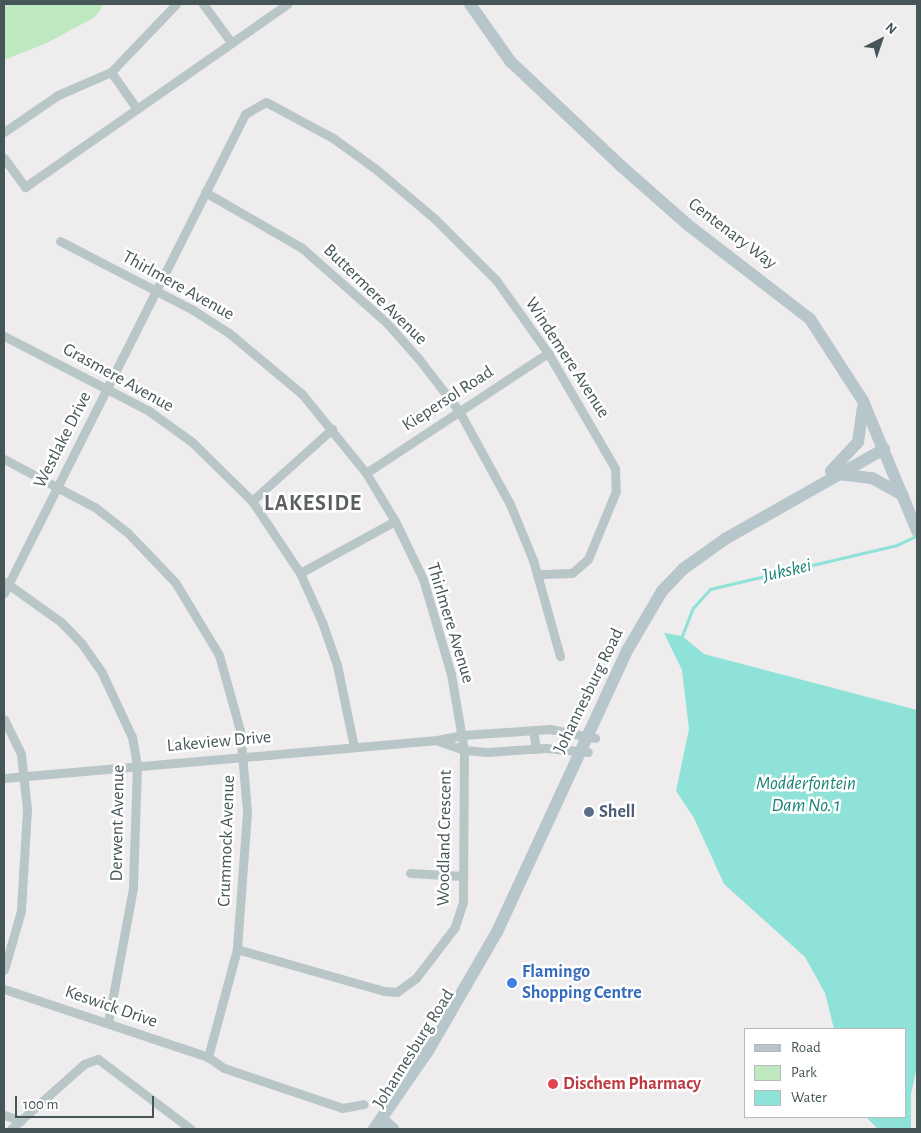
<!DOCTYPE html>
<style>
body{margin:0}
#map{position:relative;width:921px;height:1133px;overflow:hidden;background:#efeced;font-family:"Alegreya Sans",sans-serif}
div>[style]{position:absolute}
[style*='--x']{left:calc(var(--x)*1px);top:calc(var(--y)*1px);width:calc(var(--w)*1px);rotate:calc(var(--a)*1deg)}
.green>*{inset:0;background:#bee9c0}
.water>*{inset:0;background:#8fe2d7}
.stream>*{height:2.5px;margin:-1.25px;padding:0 1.25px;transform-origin:1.25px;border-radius:1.25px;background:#8fe2d7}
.street>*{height:9px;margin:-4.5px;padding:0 4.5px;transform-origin:4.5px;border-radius:4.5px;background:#b9c6c8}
.secondary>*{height:12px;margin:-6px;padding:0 6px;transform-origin:6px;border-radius:6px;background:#b6c6ca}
.dots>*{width:14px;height:14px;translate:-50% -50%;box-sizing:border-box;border:2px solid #fff;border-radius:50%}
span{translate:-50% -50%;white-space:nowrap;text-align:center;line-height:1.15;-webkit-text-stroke:5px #fff;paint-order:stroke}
.street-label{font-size:18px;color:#465558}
.service-label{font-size:18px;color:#4e5e75;font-weight:700}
.left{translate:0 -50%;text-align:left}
.shop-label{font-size:18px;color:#366cbe;font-weight:700}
.health-label{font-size:18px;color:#be3a42;font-weight:700}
.water-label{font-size:19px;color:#198374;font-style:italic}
.district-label{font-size:22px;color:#5a5f60;font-weight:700;letter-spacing:1px}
.frame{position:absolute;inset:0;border:5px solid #465558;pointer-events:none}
.legend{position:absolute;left:744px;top:1028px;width:162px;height:90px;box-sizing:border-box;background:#fff;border:1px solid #b5bbbc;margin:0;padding:6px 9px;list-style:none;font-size:15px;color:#465558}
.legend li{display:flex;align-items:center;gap:10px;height:25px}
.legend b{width:25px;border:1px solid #b5bbbc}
.north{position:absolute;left:856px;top:15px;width:50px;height:50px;-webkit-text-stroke:4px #fff;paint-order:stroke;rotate:41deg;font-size:14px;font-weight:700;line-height:20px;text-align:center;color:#465558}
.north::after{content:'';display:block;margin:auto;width:18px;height:22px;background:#465558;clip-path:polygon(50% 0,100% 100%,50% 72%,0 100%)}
.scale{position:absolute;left:15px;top:1096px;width:139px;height:22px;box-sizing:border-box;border:2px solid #465558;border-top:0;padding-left:6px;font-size:15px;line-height:18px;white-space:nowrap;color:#465558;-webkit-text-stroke:4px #fff;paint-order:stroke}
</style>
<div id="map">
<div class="green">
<i style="clip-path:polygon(4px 4px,104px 4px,95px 17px,47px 43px,4px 60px)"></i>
</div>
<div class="water">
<i style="clip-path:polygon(664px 633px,682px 636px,704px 654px,917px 710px,917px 1067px,911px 1094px,911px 1129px,878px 1129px,866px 1117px,905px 1117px,905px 1029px,834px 1029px,825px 993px,805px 957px,724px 884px,694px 818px,676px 791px,689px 729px,682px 670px)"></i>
</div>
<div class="stream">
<i style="--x:682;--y:636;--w:30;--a:-69"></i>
<i style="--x:693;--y:608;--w:25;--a:-48"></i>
<i style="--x:710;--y:589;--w:192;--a:-13.2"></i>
<i style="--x:897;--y:545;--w:21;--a:-25"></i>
</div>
<div class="street">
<i style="--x:203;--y:4;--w:47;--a:53.6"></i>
<i style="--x:111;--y:72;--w:45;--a:54.9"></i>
<i style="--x:4;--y:132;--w:65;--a:-34.4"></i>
<i style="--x:58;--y:95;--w:58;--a:-23.5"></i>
<i style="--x:111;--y:72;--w:94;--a:-46.3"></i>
<i style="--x:4;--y:158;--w:36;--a:54"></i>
<i style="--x:25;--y:187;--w:320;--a:-34.9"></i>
<i style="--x:205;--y:192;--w:112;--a:30"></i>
<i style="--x:302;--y:248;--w:112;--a:41.4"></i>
<i style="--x:386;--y:322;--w:48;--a:48.4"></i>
<i style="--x:418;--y:358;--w:67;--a:52.3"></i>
<i style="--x:459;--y:411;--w:106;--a:61.3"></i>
<i style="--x:510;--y:504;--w:61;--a:67.7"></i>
<i style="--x:533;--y:560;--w:100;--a:74.3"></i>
<i style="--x:60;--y:241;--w:150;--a:27.4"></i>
<i style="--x:193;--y:310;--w:43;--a:32.6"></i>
<i style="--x:229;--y:333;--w:95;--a:39.9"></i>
<i style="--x:302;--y:394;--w:102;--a:51"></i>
<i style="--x:366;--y:473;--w:56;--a:58.9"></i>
<i style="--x:395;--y:521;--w:64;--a:64.2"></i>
<i style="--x:423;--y:579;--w:99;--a:73.6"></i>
<i style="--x:451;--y:674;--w:77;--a:80.3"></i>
<i style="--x:464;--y:750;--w:152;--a:90.4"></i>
<i style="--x:463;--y:902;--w:26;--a:108"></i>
<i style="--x:455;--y:927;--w:64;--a:127.4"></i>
<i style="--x:416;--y:978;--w:24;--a:144"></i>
<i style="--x:397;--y:992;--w:13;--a:-176"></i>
<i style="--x:384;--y:991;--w:153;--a:-164.1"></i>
<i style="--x:4;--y:336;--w:163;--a:27.3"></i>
<i style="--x:149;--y:411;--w:53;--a:35.8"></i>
<i style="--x:192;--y:442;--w:84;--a:44.5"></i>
<i style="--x:252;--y:501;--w:87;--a:56.3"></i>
<i style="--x:300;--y:573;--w:54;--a:65.8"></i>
<i style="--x:322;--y:622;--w:46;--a:70.8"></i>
<i style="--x:337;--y:665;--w:84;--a:78.3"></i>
<i style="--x:4;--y:459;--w:104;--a:28"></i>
<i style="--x:96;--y:508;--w:39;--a:38"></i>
<i style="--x:127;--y:532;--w:69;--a:46.2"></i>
<i style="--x:175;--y:582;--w:85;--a:58.9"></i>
<i style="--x:219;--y:655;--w:78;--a:74.4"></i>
<i style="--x:240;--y:730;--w:82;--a:85.1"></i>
<i style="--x:247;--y:812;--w:137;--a:94.2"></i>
<i style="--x:237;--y:949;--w:112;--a:105"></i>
<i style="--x:366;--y:473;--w:218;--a:-33.4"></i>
<i style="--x:252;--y:501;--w:108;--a:-42"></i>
<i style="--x:300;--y:573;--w:108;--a:-28.7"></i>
<i style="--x:5;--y:582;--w:69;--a:35.5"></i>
<i style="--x:61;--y:622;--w:30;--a:46"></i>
<i style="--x:82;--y:644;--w:35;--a:55"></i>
<i style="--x:102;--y:673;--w:71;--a:64.9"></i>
<i style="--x:132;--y:737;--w:28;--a:80"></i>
<i style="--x:137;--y:765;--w:123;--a:91.9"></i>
<i style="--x:133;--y:888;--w:137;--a:100.5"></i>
<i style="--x:4;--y:593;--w:536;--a:-63.29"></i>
<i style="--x:245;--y:114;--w:24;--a:-30"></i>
<i style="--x:266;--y:102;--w:76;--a:28.2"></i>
<i style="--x:333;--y:138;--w:54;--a:36"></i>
<i style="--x:377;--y:170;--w:76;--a:40.2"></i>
<i style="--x:435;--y:219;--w:86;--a:45"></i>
<i style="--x:496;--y:280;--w:90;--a:54.5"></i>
<i style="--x:548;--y:353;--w:133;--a:59.8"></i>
<i style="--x:615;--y:468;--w:23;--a:88"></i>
<i style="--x:616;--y:491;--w:74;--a:112.4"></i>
<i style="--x:588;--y:559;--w:21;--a:139"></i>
<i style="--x:572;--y:573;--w:35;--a:178"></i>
<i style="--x:4;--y:719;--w:39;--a:64"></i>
<i style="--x:21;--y:754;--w:55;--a:83.8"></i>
<i style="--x:27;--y:809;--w:102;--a:93.4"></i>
<i style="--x:21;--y:911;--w:61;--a:106.1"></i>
<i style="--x:533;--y:730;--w:19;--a:81"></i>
<i style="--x:438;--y:741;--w:28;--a:19"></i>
<i style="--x:464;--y:750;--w:22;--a:5"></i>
<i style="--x:486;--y:752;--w:60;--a:-3.8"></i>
<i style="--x:546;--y:748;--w:42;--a:5.4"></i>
<i style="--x:4;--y:778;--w:435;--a:-5"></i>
<i style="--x:437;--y:740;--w:25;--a:-11"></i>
<i style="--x:462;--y:735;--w:88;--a:-3.9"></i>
<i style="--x:550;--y:729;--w:46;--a:11.3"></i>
<i style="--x:410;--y:873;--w:53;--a:3.2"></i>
<i style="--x:4;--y:989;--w:215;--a:18.4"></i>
<i style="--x:208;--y:1057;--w:19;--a:35"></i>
<i style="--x:224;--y:1068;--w:125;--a:18.7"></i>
<i style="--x:342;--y:1108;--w:22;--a:-10"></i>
<i style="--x:4;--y:1115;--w:18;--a:19"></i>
<i style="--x:11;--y:1129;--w:98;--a:-41.7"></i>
<i style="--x:84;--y:1064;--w:15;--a:-20"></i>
<i style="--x:98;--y:1059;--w:116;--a:37"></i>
</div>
<div class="secondary">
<i style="--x:470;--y:4;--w:70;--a:54.9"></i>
<i style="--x:510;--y:61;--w:153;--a:43.4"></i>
<i style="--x:621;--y:166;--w:89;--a:41.4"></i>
<i style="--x:688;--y:225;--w:154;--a:37.6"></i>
<i style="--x:810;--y:319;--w:98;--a:57.1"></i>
<i style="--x:863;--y:401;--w:141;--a:67.4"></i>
<i style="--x:831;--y:471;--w:40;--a:-47"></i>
<i style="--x:858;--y:442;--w:34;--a:-82"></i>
<i style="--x:838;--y:474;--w:34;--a:7"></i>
<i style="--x:872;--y:478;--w:35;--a:29"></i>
<i style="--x:382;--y:1119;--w:15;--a:42"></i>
<i style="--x:374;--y:1129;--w:95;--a:-55.3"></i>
<i style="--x:428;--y:1051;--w:138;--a:-59.9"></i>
<i style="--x:497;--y:932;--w:312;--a:-65.2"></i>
<i style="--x:628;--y:649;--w:67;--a:-59.6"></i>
<i style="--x:662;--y:591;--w:30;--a:-46"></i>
<i style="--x:683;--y:569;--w:52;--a:-35.5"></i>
<i style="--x:725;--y:539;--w:183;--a:-29.5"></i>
</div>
<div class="dots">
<i style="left:589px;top:812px;background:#5c6f8a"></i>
<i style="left:512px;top:983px;background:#3f7fe0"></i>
<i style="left:553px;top:1084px;background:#e0444e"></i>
</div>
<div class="street-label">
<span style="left:732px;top:234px;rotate:37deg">Centenary Way</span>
<span style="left:178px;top:286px;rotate:29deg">Thirlmere Avenue</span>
<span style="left:375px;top:295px;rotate:44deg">Buttermere Avenue</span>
<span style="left:567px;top:358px;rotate:57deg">Windemere Avenue</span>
<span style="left:118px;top:378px;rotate:29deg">Grasmere Avenue</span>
<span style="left:448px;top:399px;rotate:-33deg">Kiepersol Road</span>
<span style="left:63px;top:440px;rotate:-63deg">Westlake Drive</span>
<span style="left:450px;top:623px;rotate:73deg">Thirlmere Avenue</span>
<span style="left:589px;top:691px;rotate:-64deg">Johannesburg Road</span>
<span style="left:219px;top:742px;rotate:-5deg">Lakeview Drive</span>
<span style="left:118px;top:823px;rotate:-89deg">Derwent Avenue</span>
<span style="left:445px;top:838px;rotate:-89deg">Woodland Crescent</span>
<span style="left:227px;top:841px;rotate:-88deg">Crummock Avenue</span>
<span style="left:111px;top:1007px;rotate:19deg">Keswick Drive</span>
<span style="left:414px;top:1049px;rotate:-58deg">Johannesburg Road</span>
</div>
<div class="service-label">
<span class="left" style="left:599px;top:812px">Shell</span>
</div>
<div class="shop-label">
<span class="left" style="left:522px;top:983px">Flamingo<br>Shopping Centre</span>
</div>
<div class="health-label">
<span class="left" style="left:563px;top:1084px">Dischem Pharmacy</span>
</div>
<div class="water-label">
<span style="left:787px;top:571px;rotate:-13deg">Jukskei</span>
<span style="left:806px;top:795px">Modderfontein<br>Dam No. 1</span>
</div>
<div class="district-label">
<span style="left:313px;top:504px">LAKESIDE</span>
</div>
<div class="frame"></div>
<ul class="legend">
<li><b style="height:6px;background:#b6c6ca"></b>Road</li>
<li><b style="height:14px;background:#bee9c0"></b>Park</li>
<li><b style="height:14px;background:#8fe2d7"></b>Water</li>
</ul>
<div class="north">N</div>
<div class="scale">100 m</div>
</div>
